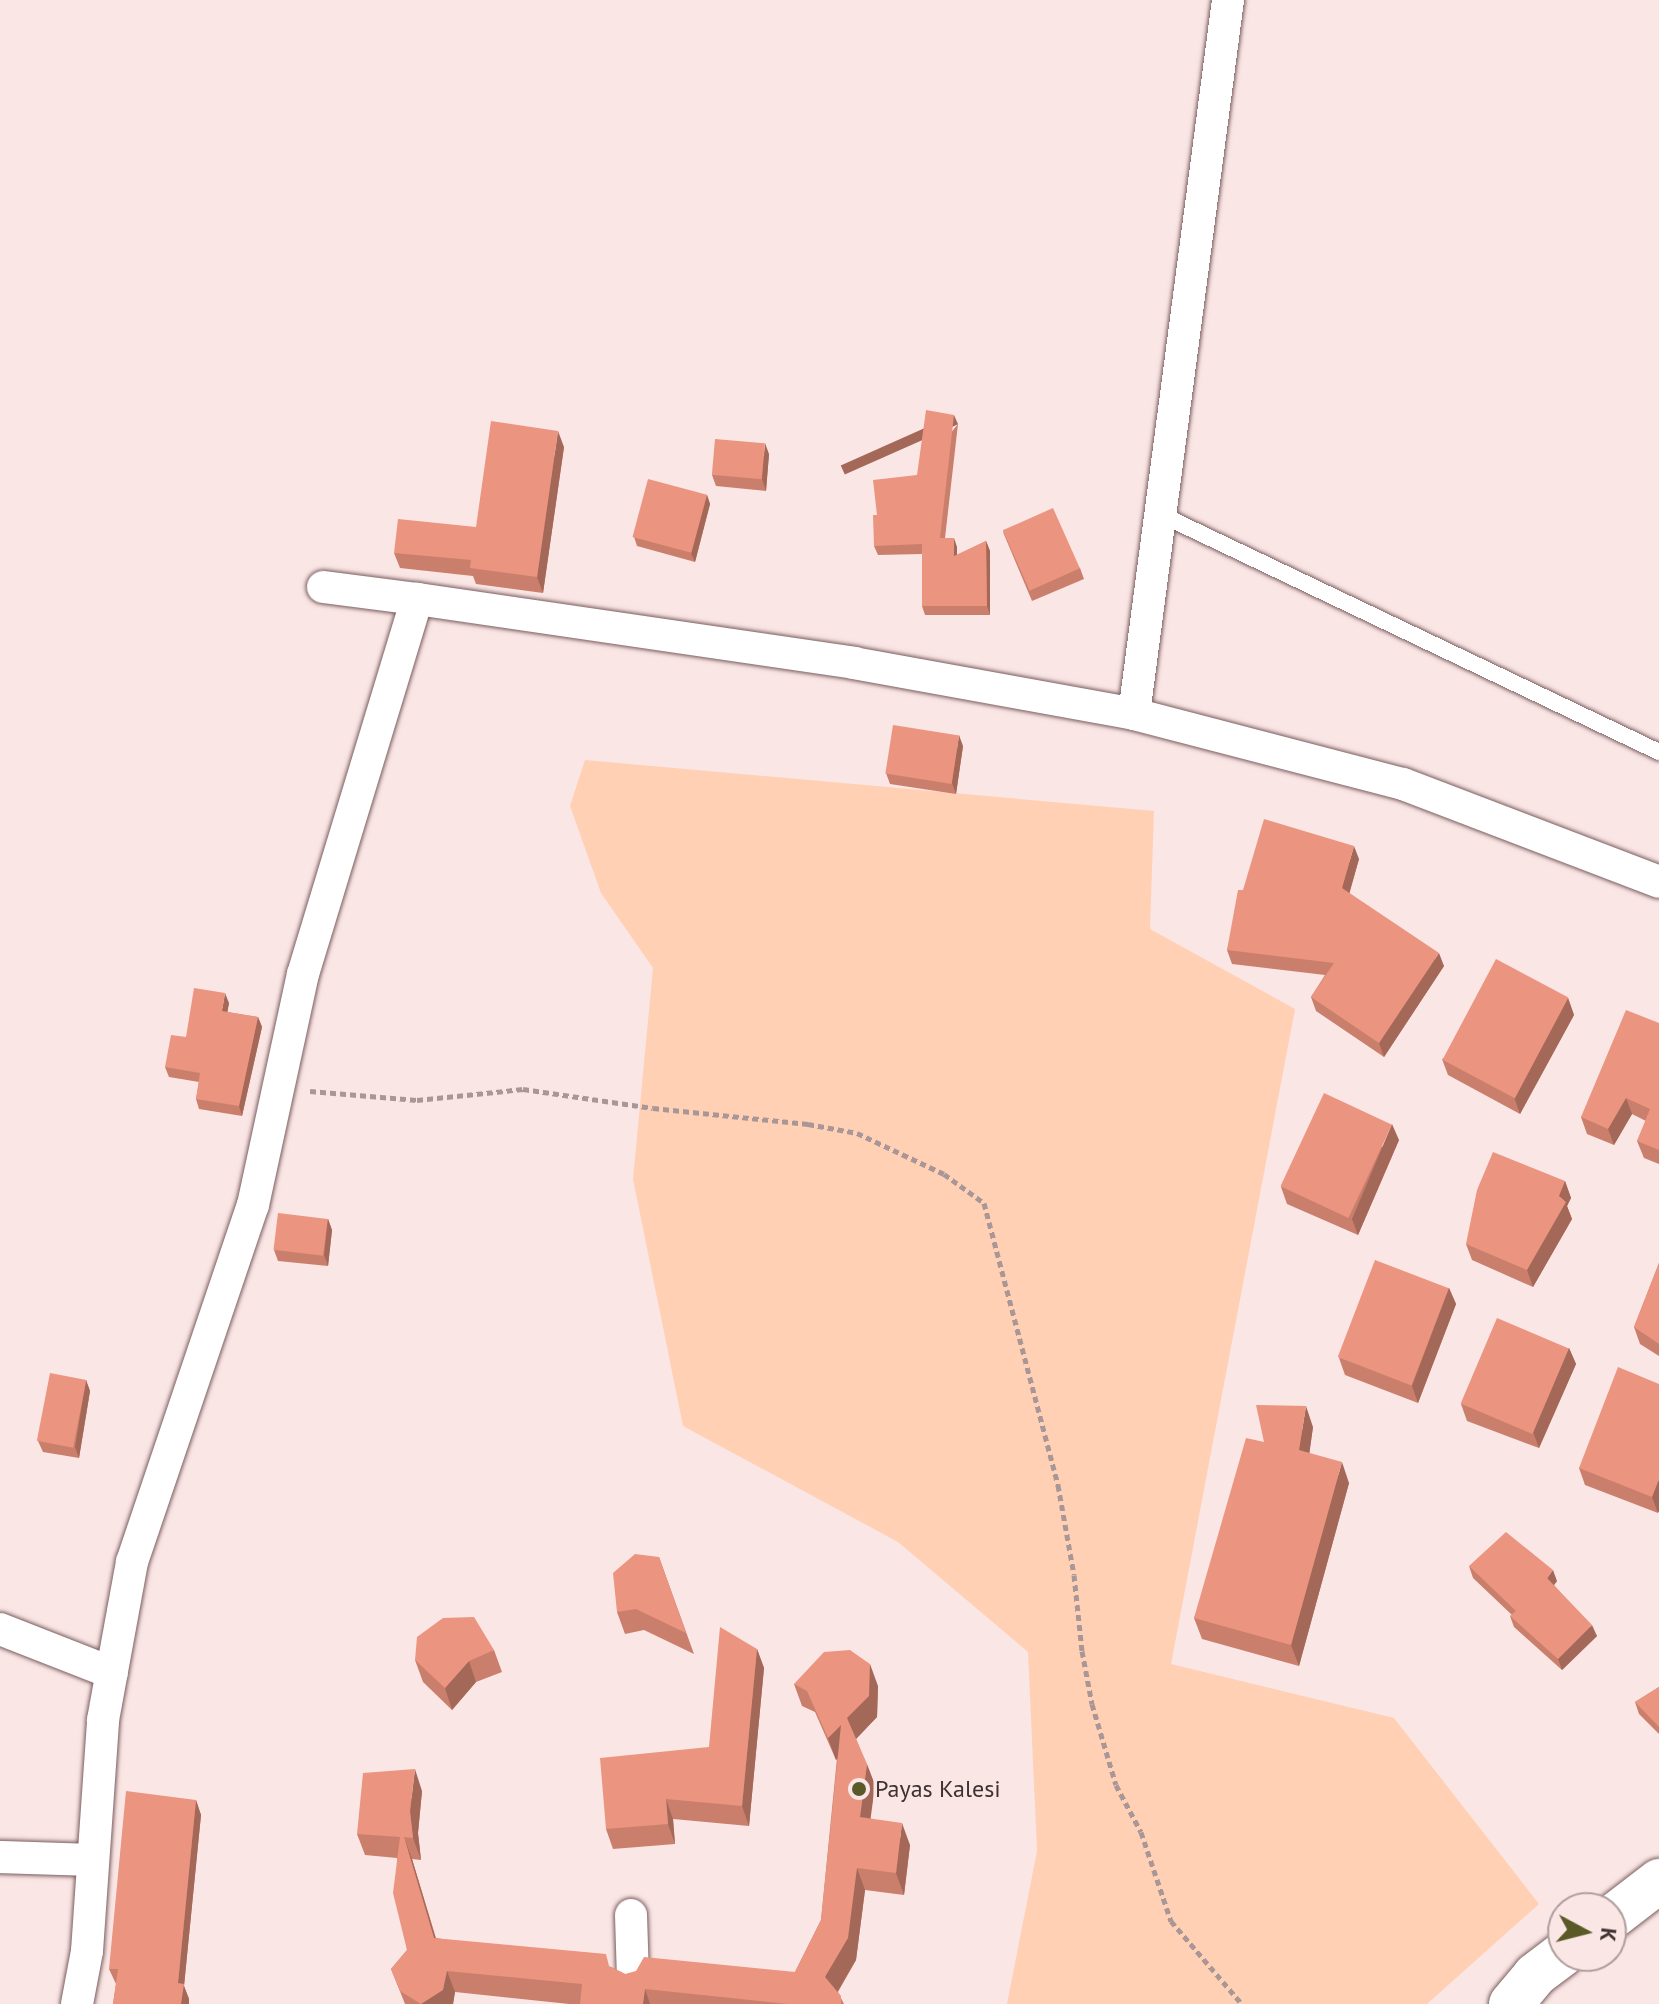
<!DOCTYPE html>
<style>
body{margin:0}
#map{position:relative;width:1659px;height:2004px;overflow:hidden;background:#fbe6e6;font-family:"PT Sans",sans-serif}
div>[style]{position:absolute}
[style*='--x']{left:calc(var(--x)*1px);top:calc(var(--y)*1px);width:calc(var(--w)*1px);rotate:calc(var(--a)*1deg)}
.green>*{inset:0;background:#ffd0b3}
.path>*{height:5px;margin-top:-2.5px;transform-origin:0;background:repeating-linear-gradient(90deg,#a99797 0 6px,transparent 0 10px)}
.roads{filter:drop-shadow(0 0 2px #7a5d5e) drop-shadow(0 0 2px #7a5d5e)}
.lane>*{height:16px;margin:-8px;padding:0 8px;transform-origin:8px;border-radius:8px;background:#fff}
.street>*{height:32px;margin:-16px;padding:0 16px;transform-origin:16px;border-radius:16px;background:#fff}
.secondary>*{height:44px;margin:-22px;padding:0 22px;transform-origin:22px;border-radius:22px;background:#fff}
.wall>*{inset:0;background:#ca7f6d}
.shaded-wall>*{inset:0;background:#a46859;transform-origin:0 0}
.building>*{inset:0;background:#eb947f;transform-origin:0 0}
.dots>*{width:22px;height:22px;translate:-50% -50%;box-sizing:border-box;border:4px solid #fbe6e6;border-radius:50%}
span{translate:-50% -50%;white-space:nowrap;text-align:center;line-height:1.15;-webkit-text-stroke:7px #fbe6e6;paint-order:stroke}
.poi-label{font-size:24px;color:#3e3131}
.left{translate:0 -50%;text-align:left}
.north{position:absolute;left:1547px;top:1892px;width:80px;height:80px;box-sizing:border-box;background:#fbe6e6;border:2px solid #af9e9e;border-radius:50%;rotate:97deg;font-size:22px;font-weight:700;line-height:32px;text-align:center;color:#3e3131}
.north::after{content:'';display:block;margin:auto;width:28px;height:36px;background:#595a27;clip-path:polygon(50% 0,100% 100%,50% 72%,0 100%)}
</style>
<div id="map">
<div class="green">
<i style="clip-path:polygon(585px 760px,1154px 811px,1150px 929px,1295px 1009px,1171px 1664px,1394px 1718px,1539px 1904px,1427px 2004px,1007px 2004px,1037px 1851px,1028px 1652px,898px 1542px,683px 1426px,633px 1179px,653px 968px,601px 893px,570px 806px)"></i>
</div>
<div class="path">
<i style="--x:310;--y:1091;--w:107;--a:4.8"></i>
<i style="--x:417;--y:1100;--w:107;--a:-5.9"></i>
<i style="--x:523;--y:1089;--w:131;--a:8.3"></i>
<i style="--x:653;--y:1108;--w:156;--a:5.9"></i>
<i style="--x:808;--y:1124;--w:50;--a:10.4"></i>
<i style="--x:857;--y:1133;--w:96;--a:25.2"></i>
<i style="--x:944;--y:1174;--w:49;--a:35.9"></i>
<i style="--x:984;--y:1203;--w:292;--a:75.3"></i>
<i style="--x:1058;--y:1485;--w:91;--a:79.9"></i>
<i style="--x:1074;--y:1575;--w:76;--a:84"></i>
<i style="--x:1082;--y:1651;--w:54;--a:79.3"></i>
<i style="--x:1092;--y:1704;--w:84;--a:73.5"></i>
<i style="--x:1116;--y:1785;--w:53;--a:62"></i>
<i style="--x:1141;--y:1832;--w:94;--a:71.4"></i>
<i style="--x:1171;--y:1921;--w:109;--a:49.5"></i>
</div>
<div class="roads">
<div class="lane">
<i style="--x:1160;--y:514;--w:553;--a:25.5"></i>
</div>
<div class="street">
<i style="--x:1228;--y:0;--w:720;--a:97.5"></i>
<i style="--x:1134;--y:714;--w:278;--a:14.6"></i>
<i style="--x:1403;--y:784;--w:274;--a:20.9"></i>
<i style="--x:323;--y:587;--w:95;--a:7.3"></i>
<i style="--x:0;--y:1629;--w:120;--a:21.4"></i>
<i style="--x:0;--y:1857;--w:93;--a:1.8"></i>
<i style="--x:631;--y:1915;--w:62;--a:88.2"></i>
<i style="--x:77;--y:2004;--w:54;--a:-79.3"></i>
<i style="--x:87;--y:1951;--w:232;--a:-86"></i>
<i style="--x:103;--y:1720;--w:161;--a:-79.6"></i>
<i style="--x:132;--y:1562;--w:377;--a:-71.3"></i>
<i style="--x:253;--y:1205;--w:236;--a:-77.8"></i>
<i style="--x:303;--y:974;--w:392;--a:-73.1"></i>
<i style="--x:417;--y:599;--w:442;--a:8.3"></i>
<i style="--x:854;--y:663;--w:285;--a:10.3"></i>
</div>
<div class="secondary">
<i style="--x:1611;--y:1918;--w:61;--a:-37.6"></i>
<i style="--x:1511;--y:2004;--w:38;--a:-50"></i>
<i style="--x:1535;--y:1975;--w:35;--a:-37"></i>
</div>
</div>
<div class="wall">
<i style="clip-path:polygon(958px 424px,945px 538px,957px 547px,957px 555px,986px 541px,990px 551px,990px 615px,925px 615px,922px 606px,922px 554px,878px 555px,874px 546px,917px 475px)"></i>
<i style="clip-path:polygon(564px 447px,543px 593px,476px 584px,473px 576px,400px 568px,394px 553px,476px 527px)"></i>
<i style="clip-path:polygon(769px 454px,766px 491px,716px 486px,712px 475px)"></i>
<i style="clip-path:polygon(707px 495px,710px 504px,695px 562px,637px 546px,634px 537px)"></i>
<i style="clip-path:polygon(1003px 532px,1080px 568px,1084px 579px,1032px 601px)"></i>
<i style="clip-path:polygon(963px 746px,956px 794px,890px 784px,886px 773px)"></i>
<i style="clip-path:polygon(1359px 859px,1349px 893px,1444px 966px,1384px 1057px,1316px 1011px,1311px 997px,1325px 975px,1232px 964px,1227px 950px,1243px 890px)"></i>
<i style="clip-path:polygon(1568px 998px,1574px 1015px,1520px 1114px,1448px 1075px,1442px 1059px)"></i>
<i style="clip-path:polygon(229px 1003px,227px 1012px,258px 1017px,262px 1027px,242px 1116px,199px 1109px,196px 1099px,199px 1082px,169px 1077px,165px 1067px,186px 1037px)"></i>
<i style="clip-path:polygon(1659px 1023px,1659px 1164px,1644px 1158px,1637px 1141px,1646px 1121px,1632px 1114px,1614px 1145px,1587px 1134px,1581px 1117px)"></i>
<i style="clip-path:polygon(1399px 1140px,1358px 1235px,1287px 1204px,1281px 1187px)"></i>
<i style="clip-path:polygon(1565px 1181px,1571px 1198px,1567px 1206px,1572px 1219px,1533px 1287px,1472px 1260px,1466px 1244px)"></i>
<i style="clip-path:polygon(328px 1219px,332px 1230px,328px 1266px,278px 1261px,274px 1250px)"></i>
<i style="clip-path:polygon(1659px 1263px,1659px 1356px,1640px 1344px,1634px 1327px)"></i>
<i style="clip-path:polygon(1449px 1288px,1456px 1304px,1418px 1403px,1345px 1375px,1339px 1358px)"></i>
<i style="clip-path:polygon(1569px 1348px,1576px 1364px,1539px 1448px,1467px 1421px,1461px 1404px)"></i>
<i style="clip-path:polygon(86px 1380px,90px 1391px,79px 1458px,43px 1452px,38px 1441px)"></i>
<i style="clip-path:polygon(1659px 1384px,1658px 1513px,1585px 1485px,1579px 1468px)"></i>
<i style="clip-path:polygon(1313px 1427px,1309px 1453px,1349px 1483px,1299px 1666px,1202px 1639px,1194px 1618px,1264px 1442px)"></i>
<i style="clip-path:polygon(659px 1557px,694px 1654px,644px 1630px,625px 1634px,617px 1612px)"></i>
<i style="clip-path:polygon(1469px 1566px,1557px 1581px,1554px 1585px,1597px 1636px,1562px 1670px,1514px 1627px,1510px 1616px,1512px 1615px,1473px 1578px)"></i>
<i style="clip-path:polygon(757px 1649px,764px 1668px,749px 1826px,673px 1819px,675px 1844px,613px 1849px,606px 1829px,709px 1747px)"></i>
<i style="clip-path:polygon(494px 1650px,502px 1672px,476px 1682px,452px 1710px,423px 1682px,415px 1660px)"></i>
<i style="clip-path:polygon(794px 1684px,878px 1686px,877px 1717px,856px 1739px,875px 1785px,870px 1818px,910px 1845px,904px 1895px,865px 1890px,856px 1960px,838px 1992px,844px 2004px,569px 2004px,455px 1992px,453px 2004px,405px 2004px,391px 1969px,407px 1950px,397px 1858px,365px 1855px,357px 1834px,422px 1791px,418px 1833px,421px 1860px,412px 1859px,436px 1938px,611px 1967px,625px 1974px,795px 1972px,821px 1920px,837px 1758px,836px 1760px,815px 1712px,802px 1706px)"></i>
<i style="clip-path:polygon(1659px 1687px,1659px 1734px,1639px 1714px,1635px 1702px)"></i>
<i style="clip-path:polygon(196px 1800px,201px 1815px,184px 1986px,189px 1999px,189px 2004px,113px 2004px,116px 1984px,109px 1969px)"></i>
</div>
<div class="shaded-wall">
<i style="left:954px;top:415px;width:10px;height:124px;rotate:66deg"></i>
<i style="clip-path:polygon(558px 431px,564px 447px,543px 593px,537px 577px)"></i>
<i style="clip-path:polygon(765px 443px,769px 454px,766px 491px,762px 479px)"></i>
<i style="clip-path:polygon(707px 495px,710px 504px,695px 562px,691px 553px)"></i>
<i style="clip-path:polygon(954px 538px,957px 547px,957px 566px,954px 556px)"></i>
<i style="clip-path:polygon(986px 541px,990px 551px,990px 615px,987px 606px)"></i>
<i style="clip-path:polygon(959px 735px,963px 746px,956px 794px,952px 783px)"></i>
<i style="clip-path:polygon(1354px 846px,1359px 859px,1347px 902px,1342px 888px)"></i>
<i style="clip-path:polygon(1439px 953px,1444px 966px,1384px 1057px,1379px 1043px)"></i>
<i style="clip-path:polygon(225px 993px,229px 1003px,226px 1021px,222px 1011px)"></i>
<i style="clip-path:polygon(1568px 998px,1574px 1015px,1520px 1114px,1514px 1097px)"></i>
<i style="clip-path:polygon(258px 1017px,262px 1027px,242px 1116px,239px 1106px)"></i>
<i style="clip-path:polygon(1626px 1098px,1632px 1114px,1614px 1145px,1608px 1129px)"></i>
<i style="clip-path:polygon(1392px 1124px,1399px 1140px,1358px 1235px,1352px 1219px)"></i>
<i style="clip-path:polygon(1565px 1181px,1571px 1198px,1567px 1206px,1572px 1219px,1533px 1287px,1527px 1270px)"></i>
<i style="clip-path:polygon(328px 1219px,332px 1230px,328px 1266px,324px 1255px)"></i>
<i style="clip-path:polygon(1449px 1288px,1456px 1304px,1418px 1403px,1412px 1386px)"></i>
<i style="clip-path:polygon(1569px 1348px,1576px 1364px,1539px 1448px,1533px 1432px)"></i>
<i style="clip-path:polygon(86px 1380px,90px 1391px,79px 1458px,75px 1447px)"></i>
<i style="clip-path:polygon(1306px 1406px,1313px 1427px,1307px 1471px,1299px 1450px)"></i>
<i style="clip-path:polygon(1342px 1462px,1349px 1483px,1299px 1666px,1291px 1645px)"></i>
<i style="clip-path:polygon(1659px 1479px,1659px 1511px,1658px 1513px,1652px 1497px)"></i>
<i style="clip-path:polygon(1553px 1570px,1557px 1581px,1551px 1589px,1547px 1578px)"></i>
<i style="clip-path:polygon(1592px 1625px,1597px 1636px,1562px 1670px,1558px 1659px)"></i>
<i style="clip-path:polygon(757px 1649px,764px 1668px,749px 1826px,742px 1806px)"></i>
<i style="clip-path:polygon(469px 1661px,476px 1682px,452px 1710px,445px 1688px)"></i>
<i style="clip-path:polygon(870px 1664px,878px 1686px,877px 1717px,855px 1740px,847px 1718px)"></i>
<i style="clip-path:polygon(841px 1725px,849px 1746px,836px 1760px,828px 1738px)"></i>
<i style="clip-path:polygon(867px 1764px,875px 1785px,868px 1838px,860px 1817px)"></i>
<i style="clip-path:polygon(415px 1769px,422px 1791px,418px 1833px,421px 1860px,413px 1838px,410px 1811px)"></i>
<i style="clip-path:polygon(666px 1799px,673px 1819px,675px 1844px,668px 1824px)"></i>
<i style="clip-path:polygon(196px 1800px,201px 1815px,184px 1986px,189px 1999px,189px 2004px,181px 2004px,178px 1983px)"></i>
<i style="clip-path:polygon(902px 1823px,910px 1845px,904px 1895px,896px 1873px)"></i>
<i style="clip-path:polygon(404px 1837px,412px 1859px,442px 1960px,434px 1938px)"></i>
<i style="clip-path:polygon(857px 1868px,865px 1890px,856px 1960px,833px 1999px,825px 1977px)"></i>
<i style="clip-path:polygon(447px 1971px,455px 1992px,453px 2004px,421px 2004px)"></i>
<i style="clip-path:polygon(645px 1989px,650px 2004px,643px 2004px)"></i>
</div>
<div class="building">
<i style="clip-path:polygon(926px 410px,954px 415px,940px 538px,954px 538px,954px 556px,986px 541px,987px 606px,922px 606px,922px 544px,874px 546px,873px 515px,877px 515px,873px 480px,917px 475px)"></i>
<i style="clip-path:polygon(491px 421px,558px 431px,537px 577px,470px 568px,471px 560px,394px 553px,398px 519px,476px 527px)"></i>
<i style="left:715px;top:439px;width:50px;height:36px;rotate:5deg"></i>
<i style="left:648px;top:479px;width:61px;height:60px;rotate:15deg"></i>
<i style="left:1053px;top:508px;width:66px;height:55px;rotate:66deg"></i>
<i style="left:893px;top:725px;width:67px;height:49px;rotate:9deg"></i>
<i style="clip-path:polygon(1264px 819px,1354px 846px,1342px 888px,1439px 953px,1379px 1043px,1311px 997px,1334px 963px,1227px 950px,1238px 890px,1243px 890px)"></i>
<i style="left:1496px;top:959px;width:82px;height:114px;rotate:28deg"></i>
<i style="clip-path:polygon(194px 988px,225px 993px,222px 1011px,258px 1017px,239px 1106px,196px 1099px,200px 1073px,165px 1067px,171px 1035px,186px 1037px)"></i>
<i style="clip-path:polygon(1626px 1010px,1659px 1023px,1659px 1150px,1637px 1141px,1650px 1109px,1626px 1098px,1608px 1129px,1581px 1117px)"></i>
<i style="left:1324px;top:1093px;width:75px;height:103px;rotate:25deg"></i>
<i style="clip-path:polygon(1493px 1152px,1565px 1181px,1559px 1196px,1566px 1202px,1527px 1270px,1466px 1244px,1477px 1190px)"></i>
<i style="left:278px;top:1213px;width:50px;height:37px;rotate:7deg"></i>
<i style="left:1375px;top:1260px;width:79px;height:104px;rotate:21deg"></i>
<i style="clip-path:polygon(1659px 1263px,1659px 1344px,1634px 1327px)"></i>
<i style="left:1497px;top:1318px;width:78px;height:93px;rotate:23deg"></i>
<i style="clip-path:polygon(1618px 1367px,1659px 1384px,1659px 1479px,1652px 1497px,1579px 1468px)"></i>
<i style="left:50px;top:1373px;width:37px;height:69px;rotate:11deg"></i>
<i style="clip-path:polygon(1256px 1405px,1306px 1406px,1299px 1450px,1342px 1462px,1291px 1645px,1194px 1618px,1246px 1438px,1264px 1442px)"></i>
<i style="clip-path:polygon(1506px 1532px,1553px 1570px,1547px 1578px,1592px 1625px,1558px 1659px,1510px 1616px,1516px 1611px,1469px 1566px)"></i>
<i style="clip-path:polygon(635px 1554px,659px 1557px,686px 1633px,636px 1609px,617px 1612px,613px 1573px)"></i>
<i style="clip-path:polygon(474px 1617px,494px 1650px,469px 1661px,445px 1688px,415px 1660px,417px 1637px,443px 1618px)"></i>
<i style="clip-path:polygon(720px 1627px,757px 1649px,742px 1806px,666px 1799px,668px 1824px,606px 1829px,600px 1758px,709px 1747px)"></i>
<i style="clip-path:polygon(850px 1650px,870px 1664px,869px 1696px,847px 1718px,867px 1764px,860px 1817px,902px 1823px,896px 1873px,857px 1868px,848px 1938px,825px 1977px,841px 1996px,841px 2004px,788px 2004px,645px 1989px,643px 2004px,580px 2004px,582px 1984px,447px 1971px,443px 1990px,421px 2004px,400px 1991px,391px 1969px,407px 1950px,393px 1893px,400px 1837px,357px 1834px,363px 1773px,415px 1769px,410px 1811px,413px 1838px,404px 1837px,434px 1938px,606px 1954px,609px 1966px,625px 1974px,636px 1971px,644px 1957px,795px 1972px,821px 1920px,841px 1725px,828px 1738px,807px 1691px,794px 1684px,824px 1652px)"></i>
<i style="clip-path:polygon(1659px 1687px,1659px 1727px,1635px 1702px)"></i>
<i style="clip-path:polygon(126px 1791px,196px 1800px,178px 1983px,184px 1984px,181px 2004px,113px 2004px,118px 1969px,109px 1969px)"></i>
</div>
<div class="dots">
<i style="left:859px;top:1789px;background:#595a27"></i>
</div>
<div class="poi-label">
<span class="left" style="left:875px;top:1789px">Payas Kalesi</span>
</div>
<div class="north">K</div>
</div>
